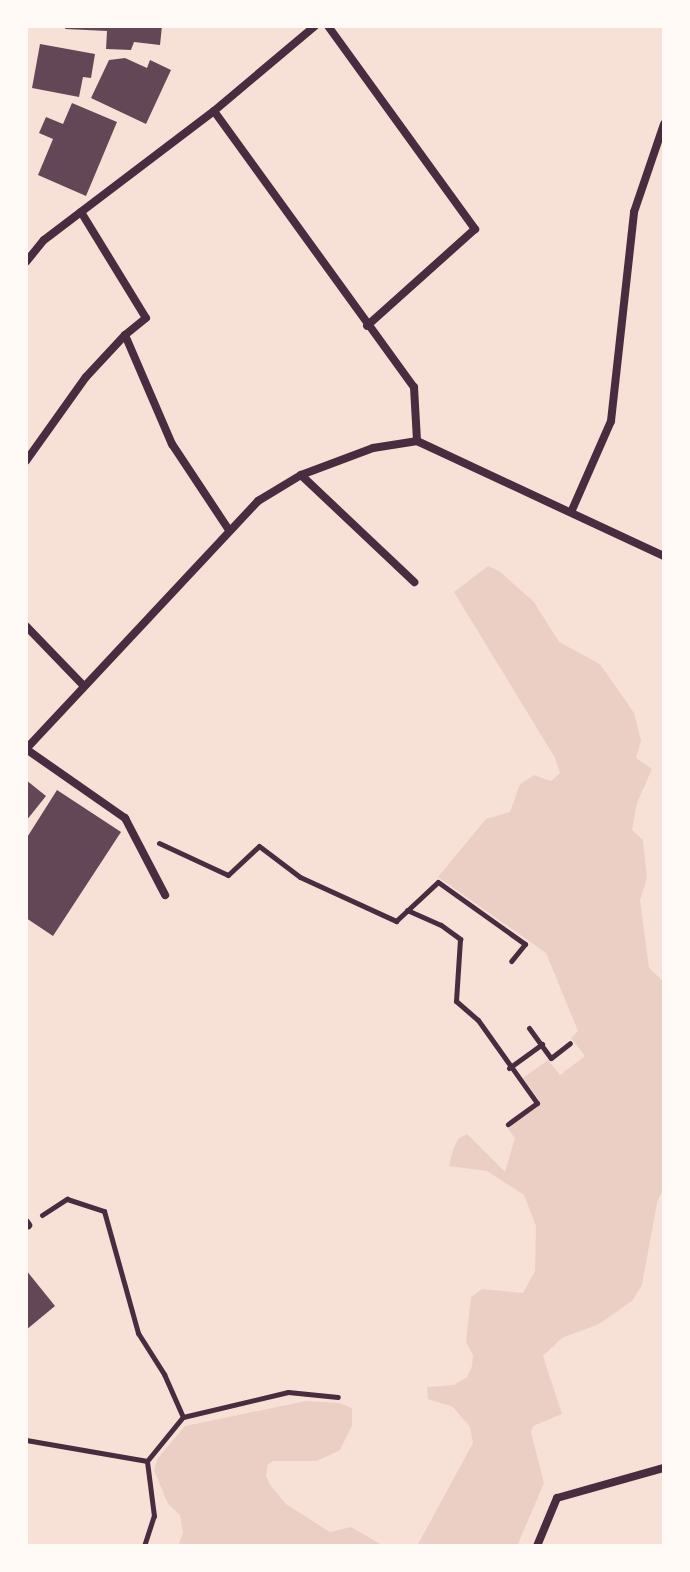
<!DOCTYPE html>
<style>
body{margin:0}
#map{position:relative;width:690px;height:1572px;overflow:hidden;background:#f7e1d7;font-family:Helvetica,sans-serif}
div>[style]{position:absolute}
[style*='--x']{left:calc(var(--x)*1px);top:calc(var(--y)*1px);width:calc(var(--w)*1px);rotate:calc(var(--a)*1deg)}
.green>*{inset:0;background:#ebcfc5}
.building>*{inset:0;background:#644757}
.path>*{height:5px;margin:-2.5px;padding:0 2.5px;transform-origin:2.5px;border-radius:2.5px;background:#4a2c40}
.minor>*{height:8px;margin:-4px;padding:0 4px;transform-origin:4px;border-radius:4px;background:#4a2c40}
span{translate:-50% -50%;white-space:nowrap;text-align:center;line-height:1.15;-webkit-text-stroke:6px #fffaf5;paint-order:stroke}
.frame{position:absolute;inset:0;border:28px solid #fffaf5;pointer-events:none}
</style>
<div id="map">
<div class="green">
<i style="clip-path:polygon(488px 566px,499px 571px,534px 602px,559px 642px,600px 664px,634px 713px,641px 741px,636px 758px,652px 769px,637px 803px,632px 830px,643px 840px,647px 878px,640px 900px,649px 968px,664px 982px,664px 1186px,657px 1203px,642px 1285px,632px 1301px,599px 1324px,562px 1338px,543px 1356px,562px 1414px,533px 1426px,531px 1432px,544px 1483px,517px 1546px,417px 1546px,473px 1443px,470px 1427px,453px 1407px,428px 1399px,427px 1387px,454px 1385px,467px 1377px,472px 1366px,473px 1355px,466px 1342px,471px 1297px,482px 1289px,523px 1293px,535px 1271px,536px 1226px,524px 1195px,487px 1171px,449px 1166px,453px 1150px,458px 1139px,467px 1134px,505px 1172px,515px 1138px,508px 1129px,541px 1103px,523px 1078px,548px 1060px,560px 1075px,585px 1056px,571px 1038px,578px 1031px,546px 953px,438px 877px,486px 819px,510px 812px,520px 784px,534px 775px,551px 781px,560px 773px,555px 758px,454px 592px)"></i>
<i style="clip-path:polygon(306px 1401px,339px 1403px,352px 1408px,352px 1426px,340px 1450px,317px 1461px,273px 1461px,268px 1464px,266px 1476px,270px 1485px,286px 1504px,330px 1532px,351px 1527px,384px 1546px,178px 1546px,183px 1533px,180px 1515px,168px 1504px,154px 1470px,158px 1458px,185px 1426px)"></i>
</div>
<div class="building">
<i style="clip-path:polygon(66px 26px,162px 26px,160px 45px,134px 42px,131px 50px,106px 49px,107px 31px,65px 29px)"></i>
<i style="clip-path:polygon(40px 44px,95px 54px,91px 78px,83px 77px,79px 97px,32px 88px)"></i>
<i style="clip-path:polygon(125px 58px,147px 68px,150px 60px,171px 70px,146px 124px,91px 98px,109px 60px)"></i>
<i style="clip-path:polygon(72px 103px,117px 122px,86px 196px,38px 175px,53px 139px,39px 133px,46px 117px,63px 124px)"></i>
<i style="clip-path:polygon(26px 780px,46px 796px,26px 821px)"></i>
<i style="clip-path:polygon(57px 790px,121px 832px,53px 936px,26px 918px,26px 839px)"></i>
<i style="clip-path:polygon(26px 1270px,55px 1306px,26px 1330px)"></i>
</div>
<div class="path">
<i style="--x:159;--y:843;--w:76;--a:24.9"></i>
<i style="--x:228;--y:875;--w:42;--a:-43.1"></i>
<i style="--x:259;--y:846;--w:51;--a:37.1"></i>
<i style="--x:300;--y:877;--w:106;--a:24.6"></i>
<i style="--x:396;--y:921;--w:57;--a:-42.9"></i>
<i style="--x:438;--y:882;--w:107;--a:35.5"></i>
<i style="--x:525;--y:944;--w:22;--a:129"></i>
<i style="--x:407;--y:910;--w:37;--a:24"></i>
<i style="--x:441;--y:925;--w:24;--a:36"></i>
<i style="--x:460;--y:939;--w:62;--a:93.7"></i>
<i style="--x:456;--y:1001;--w:29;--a:41"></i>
<i style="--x:478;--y:1020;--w:102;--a:54.6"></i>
<i style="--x:537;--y:1103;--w:36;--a:144"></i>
<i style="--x:529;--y:1028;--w:37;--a:54"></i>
<i style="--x:551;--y:1058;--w:24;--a:-38"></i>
<i style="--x:509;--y:1068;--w:41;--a:-36"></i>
<i style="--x:42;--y:1215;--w:30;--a:-33"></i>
<i style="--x:67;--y:1199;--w:39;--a:18"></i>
<i style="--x:104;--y:1211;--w:127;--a:74.4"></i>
<i style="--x:138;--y:1333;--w:49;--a:57.6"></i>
<i style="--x:164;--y:1374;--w:47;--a:66.2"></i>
<i style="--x:183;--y:1417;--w:108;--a:-13.4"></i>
<i style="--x:288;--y:1392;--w:50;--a:5.7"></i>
<i style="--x:26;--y:1440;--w:123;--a:9.8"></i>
<i style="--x:144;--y:1546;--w:32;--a:-72"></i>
<i style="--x:154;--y:1516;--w:55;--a:-97.3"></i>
<i style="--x:147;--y:1461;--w:55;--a:-50.9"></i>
</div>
<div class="minor">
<i style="--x:328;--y:26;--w:251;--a:54.1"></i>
<i style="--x:475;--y:229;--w:145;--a:138.1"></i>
<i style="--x:214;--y:111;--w:341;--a:54.1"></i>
<i style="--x:414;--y:387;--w:54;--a:86.8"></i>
<i style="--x:81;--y:212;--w:124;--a:58.5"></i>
<i style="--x:146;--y:318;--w:27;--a:141"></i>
<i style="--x:125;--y:335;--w:119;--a:66.7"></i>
<i style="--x:172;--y:444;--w:103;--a:56.5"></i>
<i style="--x:26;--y:262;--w:28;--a:-51"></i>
<i style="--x:44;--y:240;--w:213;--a:-37.2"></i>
<i style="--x:214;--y:111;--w:132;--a:-40.1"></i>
<i style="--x:26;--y:461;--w:103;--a:-54.5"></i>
<i style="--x:86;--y:377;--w:57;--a:-47.1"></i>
<i style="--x:301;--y:475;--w:156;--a:43.4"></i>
<i style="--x:572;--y:510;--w:97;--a:-66.3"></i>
<i style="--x:611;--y:421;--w:210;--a:-83.7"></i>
<i style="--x:634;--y:212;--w:93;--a:-71.2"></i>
<i style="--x:26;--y:626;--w:83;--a:46"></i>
<i style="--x:26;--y:749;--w:340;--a:-46.9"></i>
<i style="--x:258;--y:501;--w:50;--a:-31.2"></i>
<i style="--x:301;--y:475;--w:77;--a:-20.6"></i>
<i style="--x:373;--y:448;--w:45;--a:-9"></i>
<i style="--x:417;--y:441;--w:272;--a:25"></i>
<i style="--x:26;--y:749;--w:121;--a:34.9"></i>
<i style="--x:125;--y:818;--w:87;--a:62.5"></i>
<i style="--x:26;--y:1222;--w:4;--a:56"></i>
<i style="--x:537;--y:1546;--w:52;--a:-67.4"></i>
<i style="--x:557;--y:1498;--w:111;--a:-15.7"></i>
</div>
<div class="frame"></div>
</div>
